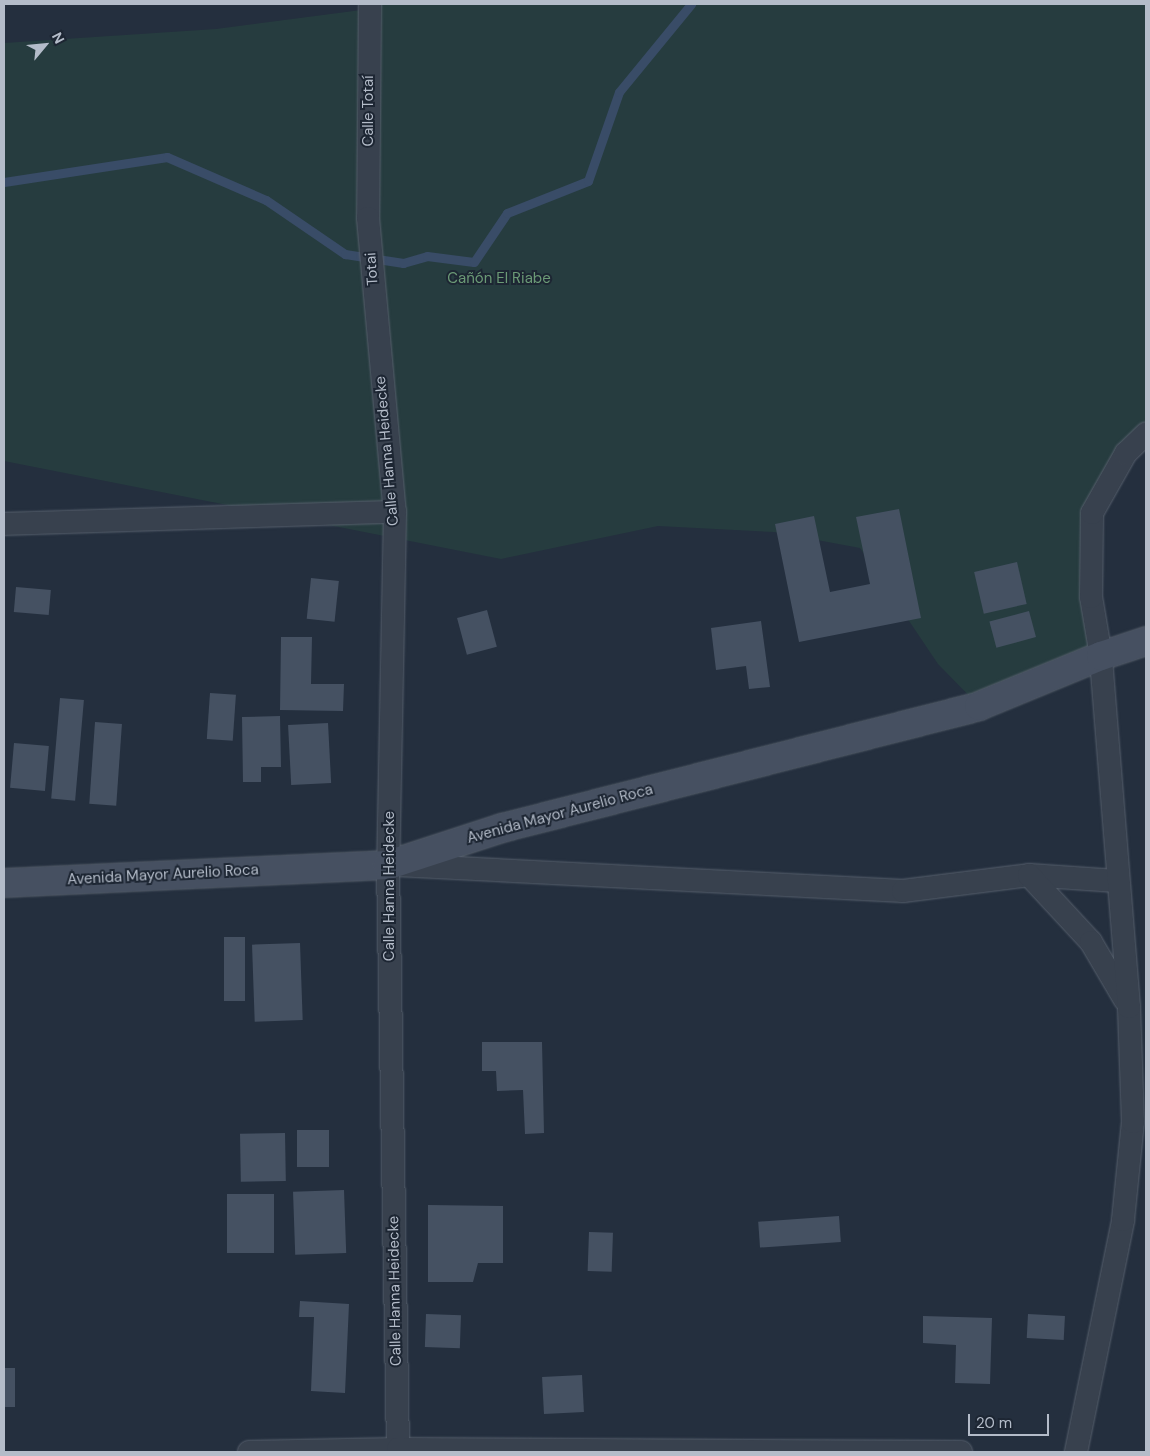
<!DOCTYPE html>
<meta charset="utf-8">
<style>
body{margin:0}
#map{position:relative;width:1150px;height:1456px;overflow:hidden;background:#242f3e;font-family:"DM Sans",sans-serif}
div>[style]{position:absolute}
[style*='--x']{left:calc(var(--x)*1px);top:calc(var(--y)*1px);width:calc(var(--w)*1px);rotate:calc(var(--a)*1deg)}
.green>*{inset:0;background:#263c3f}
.stream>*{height:9px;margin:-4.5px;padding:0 4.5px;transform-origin:4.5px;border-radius:4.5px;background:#394c67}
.building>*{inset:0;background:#455162;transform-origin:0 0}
.roads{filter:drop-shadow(0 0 1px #565f6c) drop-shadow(0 0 1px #565f6c)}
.minor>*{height:22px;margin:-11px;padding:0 11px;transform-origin:11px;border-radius:11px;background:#38414e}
.secondary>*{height:28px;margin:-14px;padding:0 14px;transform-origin:14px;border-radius:14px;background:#465061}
span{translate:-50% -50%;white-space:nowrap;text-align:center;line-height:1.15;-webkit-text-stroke:4px #1d2633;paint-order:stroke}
.street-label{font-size:15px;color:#b4bcc9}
.park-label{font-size:15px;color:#6b9a76}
.frame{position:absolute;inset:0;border:5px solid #b4bcc9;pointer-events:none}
.north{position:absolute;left:20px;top:20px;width:50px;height:50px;-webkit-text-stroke:4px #1d2633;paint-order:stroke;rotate:62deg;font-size:14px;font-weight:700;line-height:20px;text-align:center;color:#b4bcc9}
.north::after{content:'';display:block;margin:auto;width:18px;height:22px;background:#b4bcc9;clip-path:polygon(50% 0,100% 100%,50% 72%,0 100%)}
.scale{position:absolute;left:968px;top:1414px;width:81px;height:22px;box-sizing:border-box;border:2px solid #b4bcc9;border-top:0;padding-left:6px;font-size:15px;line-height:18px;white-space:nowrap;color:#b4bcc9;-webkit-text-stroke:4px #1d2633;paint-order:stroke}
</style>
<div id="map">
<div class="green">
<i style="clip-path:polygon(370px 4px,1146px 4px,1146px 434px,1092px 513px,1101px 656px,979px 706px,938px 664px,860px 548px,774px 532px,658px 526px,501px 559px,4px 461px,4px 43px,216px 29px,369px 9px)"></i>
</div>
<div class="stream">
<i style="--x:4;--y:182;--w:165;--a:-8.7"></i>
<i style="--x:167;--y:157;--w:108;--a:23.5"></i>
<i style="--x:266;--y:200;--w:96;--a:34.4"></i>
<i style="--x:345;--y:254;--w:59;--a:8.8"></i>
<i style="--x:403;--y:263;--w:25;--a:-16"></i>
<i style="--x:427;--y:256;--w:47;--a:7.3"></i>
<i style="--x:474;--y:262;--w:59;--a:-56"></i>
<i style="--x:507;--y:213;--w:87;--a:-21.6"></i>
<i style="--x:588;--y:181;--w:94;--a:-70.8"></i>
<i style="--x:619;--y:92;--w:114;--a:-50.7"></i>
</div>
<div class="building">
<i style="clip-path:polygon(899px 509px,921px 618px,799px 642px,775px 524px,814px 516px,830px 592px,870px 584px,856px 517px)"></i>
<i style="left:1017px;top:562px;width:43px;height:44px;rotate:77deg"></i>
<i style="left:311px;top:578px;width:28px;height:41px;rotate:6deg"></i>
<i style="left:16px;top:587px;width:35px;height:25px;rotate:5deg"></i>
<i style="left:487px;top:610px;width:38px;height:31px;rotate:75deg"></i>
<i style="left:1029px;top:611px;width:27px;height:41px;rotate:75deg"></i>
<i style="clip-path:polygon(761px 621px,770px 687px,749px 689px,746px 666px,716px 670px,711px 628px)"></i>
<i style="clip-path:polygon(281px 637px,312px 637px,311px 684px,344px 684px,343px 711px,280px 710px)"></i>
<i style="left:210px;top:693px;width:26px;height:46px;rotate:4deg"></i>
<i style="left:60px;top:698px;width:24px;height:101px;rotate:5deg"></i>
<i style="clip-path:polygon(280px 716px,281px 767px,261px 767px,261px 782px,243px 782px,242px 717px)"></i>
<i style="left:95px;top:722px;width:27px;height:82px;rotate:4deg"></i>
<i style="left:328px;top:723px;width:60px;height:40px;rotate:87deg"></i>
<i style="left:14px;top:743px;width:35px;height:45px;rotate:5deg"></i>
<i style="left:224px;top:937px;width:21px;height:64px"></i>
<i style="left:300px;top:943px;width:77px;height:48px;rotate:88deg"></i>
<i style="clip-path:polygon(482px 1042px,542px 1042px,544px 1133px,525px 1134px,523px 1090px,497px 1091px,496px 1071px,482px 1071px)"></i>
<i style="left:297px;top:1130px;width:32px;height:37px"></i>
<i style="left:285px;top:1133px;width:48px;height:45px;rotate:89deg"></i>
<i style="left:344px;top:1190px;width:63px;height:51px;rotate:88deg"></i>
<i style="left:227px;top:1194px;width:47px;height:59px"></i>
<i style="clip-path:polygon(428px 1205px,503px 1206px,503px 1263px,478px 1263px,473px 1282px,428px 1282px)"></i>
<i style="left:839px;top:1216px;width:26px;height:81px;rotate:86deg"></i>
<i style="left:589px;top:1232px;width:24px;height:39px;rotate:2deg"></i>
<i style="clip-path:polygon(300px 1301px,349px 1304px,345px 1393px,311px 1391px,314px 1317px,299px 1317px)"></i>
<i style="left:426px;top:1314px;width:35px;height:33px;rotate:2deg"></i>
<i style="left:1028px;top:1314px;width:37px;height:24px;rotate:3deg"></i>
<i style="clip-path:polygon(923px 1316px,992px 1318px,990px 1384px,955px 1383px,956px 1345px,923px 1343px)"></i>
<i style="left:4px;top:1368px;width:11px;height:39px"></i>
<i style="left:582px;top:1375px;width:37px;height:40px;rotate:87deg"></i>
</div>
<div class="roads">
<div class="minor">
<i style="--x:370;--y:4;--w:214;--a:90.5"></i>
<i style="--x:368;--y:218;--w:295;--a:84.8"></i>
<i style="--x:395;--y:512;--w:353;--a:91.1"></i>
<i style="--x:388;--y:865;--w:587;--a:89.02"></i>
<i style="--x:4;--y:524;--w:391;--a:-1.8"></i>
<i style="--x:397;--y:865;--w:507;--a:2.94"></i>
<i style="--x:903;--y:891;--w:127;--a:-7.2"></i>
<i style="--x:1029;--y:875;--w:88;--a:3.9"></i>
<i style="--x:1029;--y:875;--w:91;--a:47.2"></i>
<i style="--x:1091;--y:942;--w:67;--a:59.6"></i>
<i style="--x:249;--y:1452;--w:149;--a:-1.2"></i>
<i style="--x:398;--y:1449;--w:563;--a:0.31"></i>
<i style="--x:1076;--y:1452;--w:237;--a:-78.5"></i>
<i style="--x:1123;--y:1220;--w:99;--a:-84.2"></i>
<i style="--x:1133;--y:1122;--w:115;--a:-92"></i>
<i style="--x:1129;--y:1007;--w:352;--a:-94.6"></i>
<i style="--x:1101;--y:656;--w:60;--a:-99.6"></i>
<i style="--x:1091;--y:597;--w:84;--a:-89.3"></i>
<i style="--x:1092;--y:513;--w:69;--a:-60.5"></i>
<i style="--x:1126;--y:453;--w:28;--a:-44"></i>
</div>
<div class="secondary">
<i style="--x:4;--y:883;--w:384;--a:-2.7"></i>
<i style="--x:388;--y:865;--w:120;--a:-18"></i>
<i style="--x:502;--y:828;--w:492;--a:-14.3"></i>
<i style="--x:979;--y:706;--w:132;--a:-22.3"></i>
<i style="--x:1101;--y:656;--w:47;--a:-18.4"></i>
</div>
</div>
<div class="street-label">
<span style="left:369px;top:111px;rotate:-90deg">Calle Totaí</span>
<span style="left:372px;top:269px;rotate:-94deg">Totai</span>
<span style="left:387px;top:451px;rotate:-95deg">Calle Hanna Heidecke</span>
<span style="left:560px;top:814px;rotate:-15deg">Avenida Mayor Aurelio Roca</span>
<span style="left:163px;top:875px;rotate:-3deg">Avenida Mayor Aurelio Roca</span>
<span style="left:390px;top:886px;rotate:-90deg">Calle Hanna Heidecke</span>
<span style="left:395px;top:1291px;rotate:-91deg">Calle Hanna Heidecke</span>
</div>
<div class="park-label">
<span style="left:499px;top:279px">Cañón El Riabe</span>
</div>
<div class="frame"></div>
<div class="north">N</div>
<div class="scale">20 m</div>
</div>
